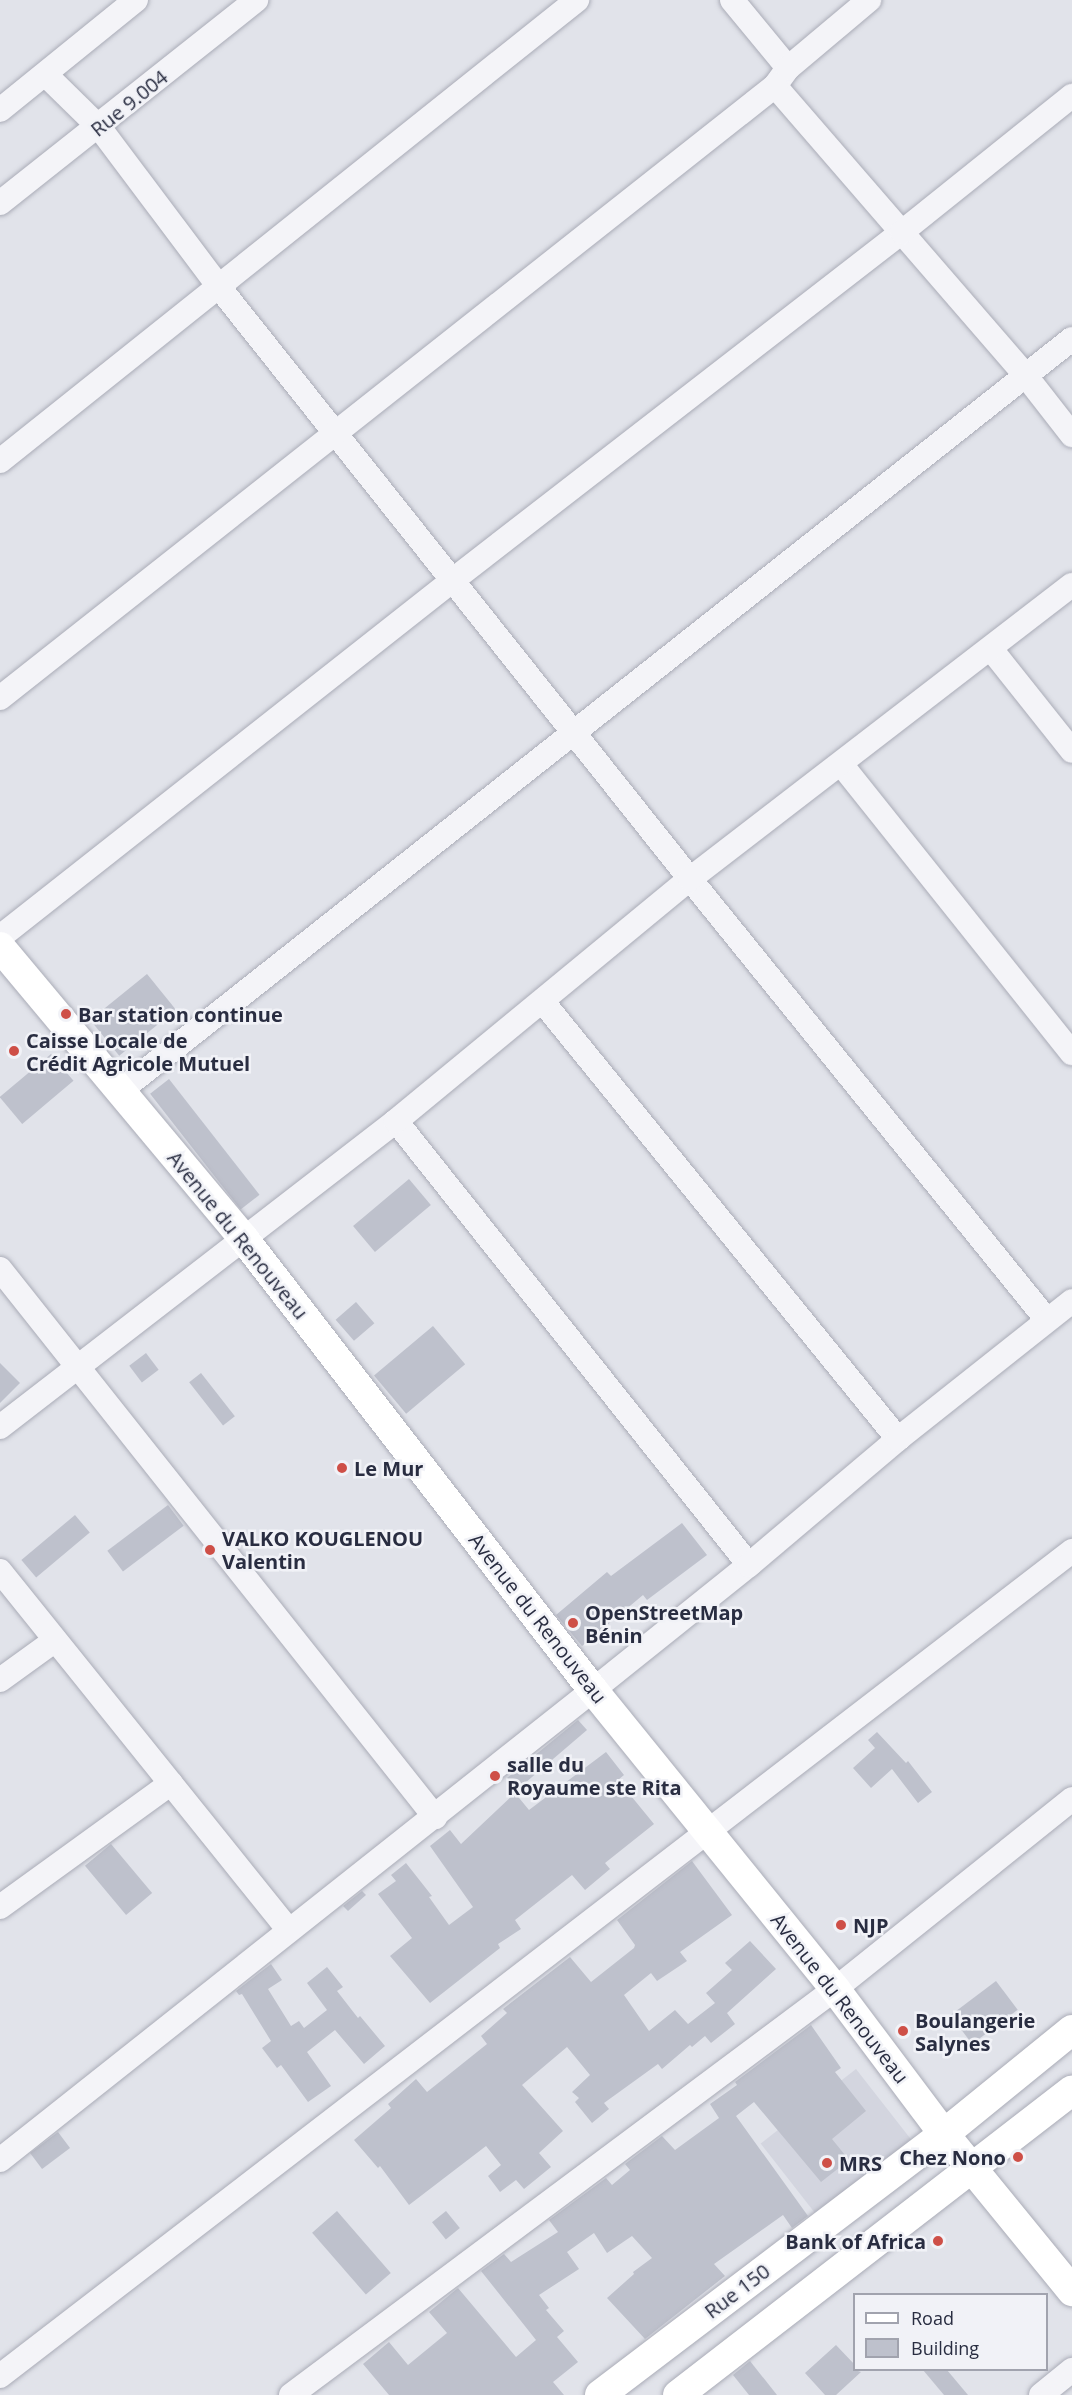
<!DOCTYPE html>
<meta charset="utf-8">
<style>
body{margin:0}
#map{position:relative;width:1072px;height:2395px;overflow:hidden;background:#e1e3ea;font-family:"Open Sans",sans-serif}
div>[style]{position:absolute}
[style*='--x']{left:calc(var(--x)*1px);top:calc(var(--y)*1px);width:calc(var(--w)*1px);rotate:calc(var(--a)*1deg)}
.built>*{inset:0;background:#d3d5df;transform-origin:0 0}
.building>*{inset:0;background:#bec1cc;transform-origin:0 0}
.roads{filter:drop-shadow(0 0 2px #aaacb7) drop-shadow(0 0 2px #aaacb7)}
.minor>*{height:24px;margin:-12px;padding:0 12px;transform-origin:12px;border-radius:12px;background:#f4f4f8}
.major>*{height:30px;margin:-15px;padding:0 15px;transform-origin:15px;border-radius:15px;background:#fff}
.dots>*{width:16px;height:16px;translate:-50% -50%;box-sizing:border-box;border:3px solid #f1f2f7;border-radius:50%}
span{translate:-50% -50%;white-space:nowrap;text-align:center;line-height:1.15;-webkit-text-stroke:5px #f1f2f7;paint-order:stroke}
.street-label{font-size:20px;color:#292d41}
.poi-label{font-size:20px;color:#292d41;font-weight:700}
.left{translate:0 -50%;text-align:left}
.right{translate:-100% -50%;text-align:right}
.legend{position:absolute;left:853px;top:2293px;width:195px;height:78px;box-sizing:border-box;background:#f1f2f7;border:2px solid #a1a3ae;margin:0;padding:8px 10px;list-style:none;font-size:18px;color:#292d41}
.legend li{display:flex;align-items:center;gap:12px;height:30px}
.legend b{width:30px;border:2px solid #a1a3ae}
</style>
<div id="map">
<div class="built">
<i style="left:856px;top:2069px;width:93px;height:121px;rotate:52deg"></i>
</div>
<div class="building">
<i style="left:147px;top:974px;width:46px;height:73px;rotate:51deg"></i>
<i style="left:51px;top:1054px;width:35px;height:67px;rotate:50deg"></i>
<i style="left:169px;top:1079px;width:147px;height:24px;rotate:52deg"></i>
<i style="left:409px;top:1179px;width:34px;height:73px;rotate:50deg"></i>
<i style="left:356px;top:1302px;width:28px;height:27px;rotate:49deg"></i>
<i style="left:433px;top:1326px;width:50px;height:77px;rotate:50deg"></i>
<i style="left:146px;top:1353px;width:21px;height:21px;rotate:53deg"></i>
<i style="clip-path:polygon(0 1363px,20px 1383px,0 1403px)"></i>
<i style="left:201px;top:1373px;width:55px;height:15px;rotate:52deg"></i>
<i style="left:168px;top:1505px;width:26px;height:76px;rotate:53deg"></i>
<i style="left:75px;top:1515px;width:23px;height:70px;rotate:50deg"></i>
<i style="clip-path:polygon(682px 1523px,707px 1555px,647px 1600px,643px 1595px,582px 1646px,556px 1615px,607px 1572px,611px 1576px)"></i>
<i style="clip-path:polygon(578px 1720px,587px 1730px,518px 1789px,507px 1778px)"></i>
<i style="clip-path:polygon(877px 1732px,906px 1763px,908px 1761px,932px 1792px,918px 1803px,892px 1769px,871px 1788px,853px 1768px,875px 1748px,868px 1740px)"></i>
<i style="clip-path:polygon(606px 1752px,624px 1775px,618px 1780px,654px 1824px,605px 1863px,610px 1869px,585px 1890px,572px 1875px,515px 1920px,521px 1929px,498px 1944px,500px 1948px,430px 2003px,390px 1956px,412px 1938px,378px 1894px,396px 1881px,391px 1875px,406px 1863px,432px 1896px,429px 1897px,449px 1925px,473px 1907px,430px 1846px,450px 1830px,461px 1844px,515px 1793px,529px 1810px)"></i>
<i style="left:111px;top:1844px;width:64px;height:34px;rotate:50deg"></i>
<i style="clip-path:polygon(692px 1861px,732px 1915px,680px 1952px,687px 1961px,657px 1981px,651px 1973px,624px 1995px,649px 2031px,675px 2010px,688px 2024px,715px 2003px,706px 1993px,732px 1970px,725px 1963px,750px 1941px,776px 1969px,727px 2013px,735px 2024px,711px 2043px,705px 2036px,692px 2047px,690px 2045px,662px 2069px,658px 2064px,604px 2103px,609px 2109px,592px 2123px,575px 2102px,579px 2098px,572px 2092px,590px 2075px,567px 2047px,522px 2085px,563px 2131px,539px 2153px,551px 2167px,524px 2189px,516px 2180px,500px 2192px,488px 2176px,501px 2165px,486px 2146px,409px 2205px,380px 2166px,378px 2168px,354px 2140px,391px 2108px,388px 2104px,416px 2079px,427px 2092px,487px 2044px,481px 2036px,507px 2013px,503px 2009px,570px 1957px,591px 1982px,634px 1948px,635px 1945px,617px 1920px)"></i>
<i style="clip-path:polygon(362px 1891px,366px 1895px,348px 1911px,343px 1906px)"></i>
<i style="clip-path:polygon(271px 1964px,282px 1980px,268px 1989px,291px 2026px,299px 2021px,304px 2028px,327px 2010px,307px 1983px,327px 1967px,343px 1987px,337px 1991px,358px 2018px,360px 2016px,385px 2046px,364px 2064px,335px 2030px,307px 2052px,331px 2086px,308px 2102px,281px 2065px,277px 2068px,262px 2048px,271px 2041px,242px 1994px,239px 1995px,236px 1991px)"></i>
<i style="left:996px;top:1981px;width:36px;height:57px;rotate:53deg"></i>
<i style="clip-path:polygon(811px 2025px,841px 2068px,835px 2072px,866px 2111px,832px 2139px,849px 2160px,821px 2182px,754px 2102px,736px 2116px,808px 2216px,792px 2228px,783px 2215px,714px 2264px,725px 2276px,645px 2339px,607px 2298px,634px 2274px,633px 2272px,652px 2258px,632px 2236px,607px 2253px,594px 2233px,567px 2252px,579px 2269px,539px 2295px,549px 2308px,546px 2310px,564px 2331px,557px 2337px,578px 2362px,553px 2382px,564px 2395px,389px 2395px,363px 2364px,389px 2342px,408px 2365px,447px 2333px,429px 2312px,458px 2288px,516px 2357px,536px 2340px,481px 2271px,504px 2254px,511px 2262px,558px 2232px,549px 2220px,606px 2178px,612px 2185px,630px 2170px,625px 2164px,662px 2136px,675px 2150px,719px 2118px,710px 2104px,737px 2085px,735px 2082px)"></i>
<i style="left:58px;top:2132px;width:20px;height:35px;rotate:53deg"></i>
<i style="left:337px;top:2211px;width:82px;height:33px;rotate:49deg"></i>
<i style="left:446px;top:2211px;width:22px;height:18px;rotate:51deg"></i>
<i style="clip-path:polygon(836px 2345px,855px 2365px,855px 2370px,861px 2372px,836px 2395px,825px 2395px,805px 2373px)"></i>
<i style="clip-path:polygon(750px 2361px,777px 2395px,749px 2395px,733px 2375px)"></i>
<i style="clip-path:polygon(923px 2370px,947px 2370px,968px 2395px,944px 2395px)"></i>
</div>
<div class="roads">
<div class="minor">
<i style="--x:732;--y:0;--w:88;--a:50.5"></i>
<i style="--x:788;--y:68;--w:22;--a:126"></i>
<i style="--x:775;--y:86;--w:384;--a:49.1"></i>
<i style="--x:1026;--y:376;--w:75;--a:52.1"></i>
<i style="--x:788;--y:68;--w:106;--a:-40"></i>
<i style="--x:46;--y:75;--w:74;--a:44.5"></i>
<i style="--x:99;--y:127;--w:200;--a:53.1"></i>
<i style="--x:219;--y:287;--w:757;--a:51.49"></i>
<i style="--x:690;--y:879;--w:567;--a:51.01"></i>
<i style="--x:0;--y:110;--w:175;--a:-39"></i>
<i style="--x:0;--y:203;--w:327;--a:-38.4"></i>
<i style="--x:0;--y:461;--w:739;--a:-38.62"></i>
<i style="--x:991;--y:649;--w:130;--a:51.5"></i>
<i style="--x:0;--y:698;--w:988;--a:-38.3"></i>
<i style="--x:841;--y:764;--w:370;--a:51.4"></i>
<i style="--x:0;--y:937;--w:577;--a:-38.24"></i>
<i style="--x:453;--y:580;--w:568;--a:-37.78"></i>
<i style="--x:902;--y:232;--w:218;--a:-38.7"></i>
<i style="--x:543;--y:1002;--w:563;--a:50.91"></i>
<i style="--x:120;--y:1091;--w:1213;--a:-38.31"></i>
<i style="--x:396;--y:1121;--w:567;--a:51.51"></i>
<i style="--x:0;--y:1269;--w:700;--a:51.56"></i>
<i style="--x:0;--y:1427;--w:500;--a:-37.69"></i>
<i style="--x:396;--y:1121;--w:381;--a:-39.5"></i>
<i style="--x:690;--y:879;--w:482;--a:-37.6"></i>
<i style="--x:0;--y:1571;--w:461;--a:51.2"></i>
<i style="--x:0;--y:1680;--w:67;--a:-35.8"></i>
<i style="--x:0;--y:1907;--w:211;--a:-35.9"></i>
<i style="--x:0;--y:2160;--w:757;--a:-38.4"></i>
<i style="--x:593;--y:1690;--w:200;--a:-38.7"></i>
<i style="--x:749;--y:1565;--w:195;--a:-40.2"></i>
<i style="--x:898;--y:1439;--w:222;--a:-38.4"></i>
<i style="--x:0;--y:2376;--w:1353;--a:-37.58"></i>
<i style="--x:291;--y:2395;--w:679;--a:-36.73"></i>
<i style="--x:835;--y:1989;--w:304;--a:-38.7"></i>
<i style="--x:1041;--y:2395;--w:40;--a:-39"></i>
</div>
<div class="major">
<i style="--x:0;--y:947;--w:381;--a:50.1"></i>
<i style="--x:244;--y:1239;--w:570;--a:52.27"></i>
<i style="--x:593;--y:1690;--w:385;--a:51"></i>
<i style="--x:835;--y:1989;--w:181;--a:53.1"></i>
<i style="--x:944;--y:2134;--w:203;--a:50.8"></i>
<i style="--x:600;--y:2395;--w:432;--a:-37.2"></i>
<i style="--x:944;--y:2134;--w:165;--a:-39.1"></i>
<i style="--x:678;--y:2395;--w:498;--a:-37.7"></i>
</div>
</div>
<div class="dots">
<i style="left:66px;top:1014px;background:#ce4f47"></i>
<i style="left:14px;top:1051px;background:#ce4f47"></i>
<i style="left:342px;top:1468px;background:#ce4f47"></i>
<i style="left:210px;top:1550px;background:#ce4f47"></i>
<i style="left:573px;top:1623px;background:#ce4f47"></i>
<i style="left:495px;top:1776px;background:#ce4f47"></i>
<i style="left:841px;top:1925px;background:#ce4f47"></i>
<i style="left:903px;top:2031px;background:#ce4f47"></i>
<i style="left:1018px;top:2157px;background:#ce4f47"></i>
<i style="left:827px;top:2163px;background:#ce4f47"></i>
<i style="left:938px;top:2241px;background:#ce4f47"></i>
</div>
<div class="street-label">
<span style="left:129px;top:103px;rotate:-39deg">Rue 9.004</span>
<span style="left:238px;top:1235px;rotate:51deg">Avenue du Renouveau</span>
<span style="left:538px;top:1618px;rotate:52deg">Avenue du Renouveau</span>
<span style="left:840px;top:1998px;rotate:52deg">Avenue du Renouveau</span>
<span style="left:737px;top:2291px;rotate:-37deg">Rue 150</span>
</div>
<div class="poi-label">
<span class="left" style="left:78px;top:1014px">Bar station continue</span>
<span class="left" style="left:26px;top:1052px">Caisse Locale de<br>Crédit Agricole Mutuel</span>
<span class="left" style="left:354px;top:1468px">Le Mur</span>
<span class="left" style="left:222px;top:1550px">VALKO KOUGLENOU<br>Valentin</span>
<span class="left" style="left:585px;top:1624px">OpenStreetMap<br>Bénin</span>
<span class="left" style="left:507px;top:1776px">salle du<br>Royaume ste Rita</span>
<span class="left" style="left:853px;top:1925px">NJP</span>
<span class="left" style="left:915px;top:2032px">Boulangerie<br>Salynes</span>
<span class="right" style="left:1006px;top:2157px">Chez Nono</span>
<span class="left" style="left:839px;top:2163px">MRS</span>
<span class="right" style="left:926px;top:2241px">Bank of Africa</span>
</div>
<ul class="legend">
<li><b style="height:8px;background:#fff"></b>Road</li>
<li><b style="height:16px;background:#bec1cc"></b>Building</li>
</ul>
</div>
